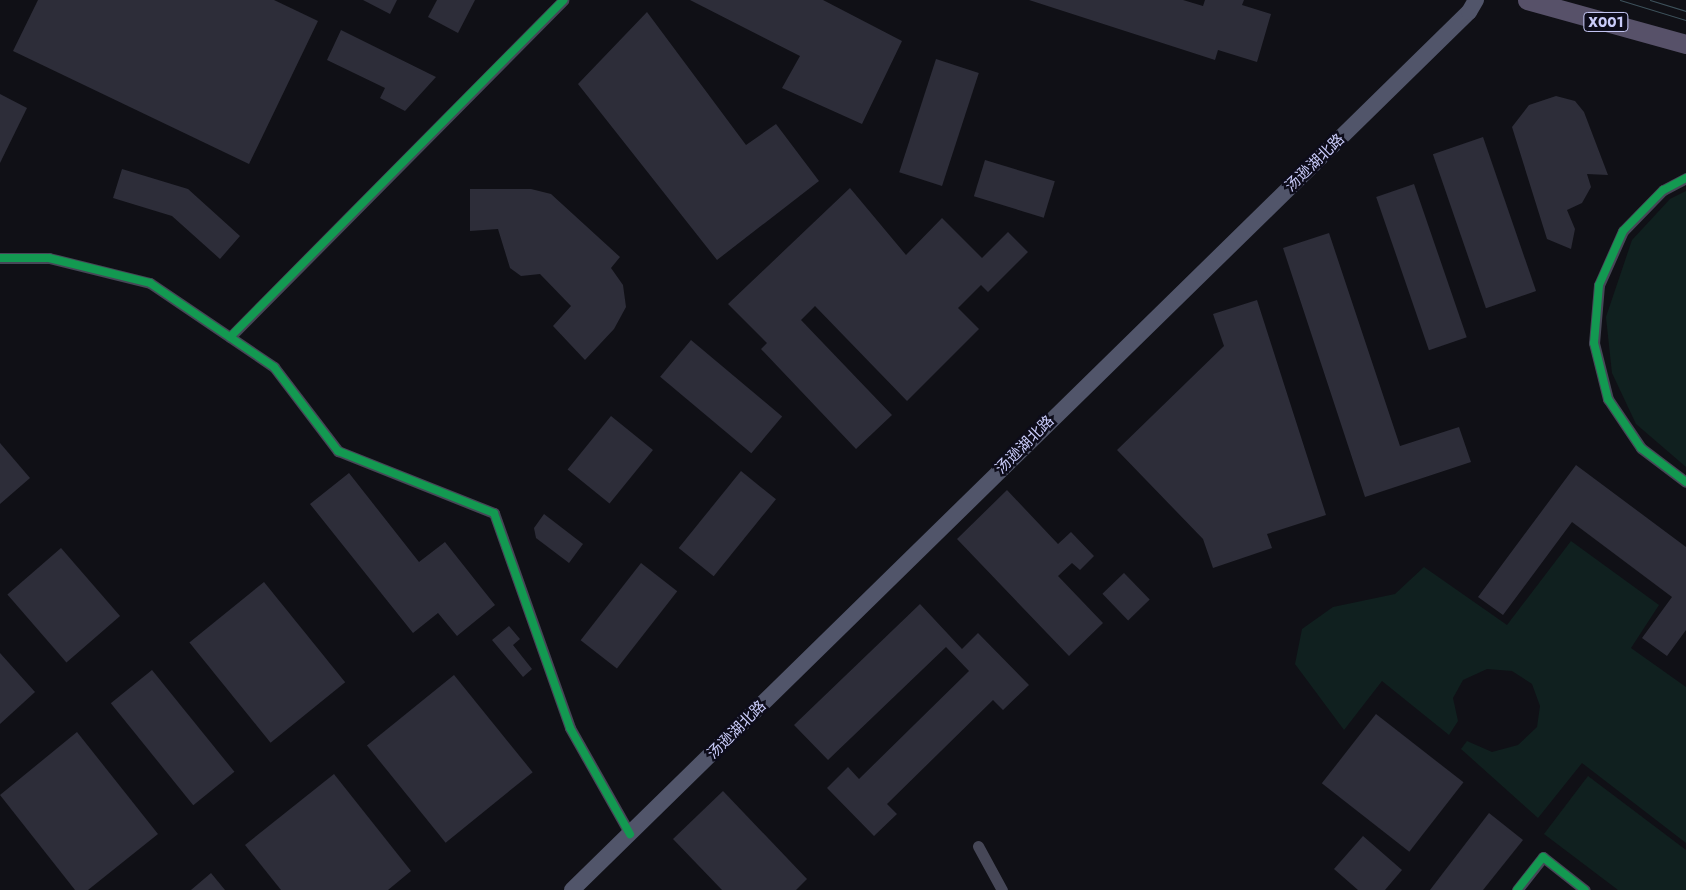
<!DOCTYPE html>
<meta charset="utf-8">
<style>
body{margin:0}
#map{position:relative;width:1686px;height:890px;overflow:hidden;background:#101016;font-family:Jost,"Noto Sans SC",sans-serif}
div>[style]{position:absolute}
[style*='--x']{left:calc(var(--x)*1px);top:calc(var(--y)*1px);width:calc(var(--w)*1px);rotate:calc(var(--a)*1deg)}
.green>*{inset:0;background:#10201f}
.building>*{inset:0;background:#2d2d39;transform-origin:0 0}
.minor>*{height:11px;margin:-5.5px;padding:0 5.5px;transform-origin:5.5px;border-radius:5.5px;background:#464757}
.secondary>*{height:16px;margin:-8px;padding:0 8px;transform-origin:8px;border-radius:8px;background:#51556a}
.primary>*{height:19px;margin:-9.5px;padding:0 9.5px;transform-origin:9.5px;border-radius:9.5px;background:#575169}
.tram>*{height:1px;margin:-0.5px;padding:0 0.5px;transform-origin:0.5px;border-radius:0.5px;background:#3e525c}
.cycleway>*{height:8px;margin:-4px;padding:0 4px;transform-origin:4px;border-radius:4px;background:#139951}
span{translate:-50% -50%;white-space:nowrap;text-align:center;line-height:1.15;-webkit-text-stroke:5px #0d0c1a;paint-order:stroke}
.shield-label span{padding:1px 4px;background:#0d0c1a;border:1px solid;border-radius:4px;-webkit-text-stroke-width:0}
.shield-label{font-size:14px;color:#caccfa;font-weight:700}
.street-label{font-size:15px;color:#caccfa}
</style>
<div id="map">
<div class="green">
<i style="clip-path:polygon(1686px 191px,1686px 467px,1636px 424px,1612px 373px,1606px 317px,1632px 240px,1670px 199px)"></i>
<i style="clip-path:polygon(1571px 541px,1659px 605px,1631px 648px,1686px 687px,1686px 843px,1582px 763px,1538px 818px,1461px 749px,1467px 741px,1492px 752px,1518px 745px,1537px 727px,1540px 706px,1532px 684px,1512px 671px,1487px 669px,1463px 680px,1453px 698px,1458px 721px,1449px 735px,1382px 681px,1344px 730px,1295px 664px,1302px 629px,1333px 607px,1395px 594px,1424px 567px,1507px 625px)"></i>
<i style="clip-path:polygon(1588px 776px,1686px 850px,1686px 890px,1618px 890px,1544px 834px)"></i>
</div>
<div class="building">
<i style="clip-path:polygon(38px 0,274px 0,318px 21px,249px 164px,13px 51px)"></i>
<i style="clip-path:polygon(363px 0,397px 0,390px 14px)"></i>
<i style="clip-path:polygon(437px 0,475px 0,458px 33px,428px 17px)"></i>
<i style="clip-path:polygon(690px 0,823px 0,902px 41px,862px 124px,782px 88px,800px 56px)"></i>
<i style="clip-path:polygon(1029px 0,1183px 0,1203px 6px,1205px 0,1244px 0,1242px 5px,1271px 14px,1257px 62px,1218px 50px,1215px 60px)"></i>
<i style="clip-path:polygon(647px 12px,746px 145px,776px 124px,819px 181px,717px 260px,578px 84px)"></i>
<i style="clip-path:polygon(341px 30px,436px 77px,405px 111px,380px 98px,385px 88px,327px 60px)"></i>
<i style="left:936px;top:59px;width:45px;height:119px;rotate:18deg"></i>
<i style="clip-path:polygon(0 94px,27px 108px,0 163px)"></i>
<i style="clip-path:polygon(1556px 96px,1575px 101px,1584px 112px,1608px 175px,1587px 174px,1591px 187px,1582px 203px,1567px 210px,1575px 229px,1571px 249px,1547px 239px,1512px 127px,1529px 105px)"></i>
<i style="left:1483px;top:137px;width:163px;height:53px;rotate:71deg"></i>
<i style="left:985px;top:160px;width:73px;height:38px;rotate:17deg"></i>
<i style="clip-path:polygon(122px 169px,188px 189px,240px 236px,220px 259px,172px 216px,113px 198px)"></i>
<i style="left:1414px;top:184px;width:162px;height:40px;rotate:71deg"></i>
<i style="clip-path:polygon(850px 188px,906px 255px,942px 218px,982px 258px,1008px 232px,1028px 252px,988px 292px,981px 285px,958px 308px,979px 329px,907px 401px,815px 306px,801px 320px,892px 415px,856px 449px,761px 349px,767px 343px,728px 304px)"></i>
<i style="clip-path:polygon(470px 189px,531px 189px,551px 194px,620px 257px,611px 268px,623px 285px,626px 307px,614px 329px,585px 360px,553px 326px,571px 306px,540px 274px,521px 276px,510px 268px,498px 229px,470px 231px)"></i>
<i style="clip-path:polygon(1329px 233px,1400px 446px,1459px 427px,1471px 462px,1365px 497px,1283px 248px)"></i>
<i style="clip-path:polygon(1257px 300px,1326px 515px,1267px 534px,1272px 548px,1213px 568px,1203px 539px,1117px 450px,1224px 346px,1213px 314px)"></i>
<i style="left:691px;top:340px;width:119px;height:48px;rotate:40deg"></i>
<i style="left:611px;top:416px;width:54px;height:69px;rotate:39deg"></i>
<i style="clip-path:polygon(0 443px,30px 478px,0 504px)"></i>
<i style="clip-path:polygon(1576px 465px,1686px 547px,1686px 630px,1667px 656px,1642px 638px,1672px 597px,1572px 522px,1503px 615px,1478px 597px)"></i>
<i style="left:741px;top:471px;width:45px;height:99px;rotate:39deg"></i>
<i style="clip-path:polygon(349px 473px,419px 562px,445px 542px,495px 605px,457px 636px,438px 613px,413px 633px,310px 504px)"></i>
<i style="clip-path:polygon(1007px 490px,1058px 544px,1071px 532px,1094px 556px,1080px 570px,1072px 563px,1058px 576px,1103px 623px,1069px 656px,957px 539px)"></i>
<i style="clip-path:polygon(544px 514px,583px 544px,569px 563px,536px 538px,534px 528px)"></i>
<i style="left:61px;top:548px;width:90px;height:71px;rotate:49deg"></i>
<i style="left:641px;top:563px;width:46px;height:98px;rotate:38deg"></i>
<i style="left:1124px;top:573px;width:37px;height:30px;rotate:46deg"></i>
<i style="left:264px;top:582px;width:129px;height:96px;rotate:51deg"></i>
<i style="clip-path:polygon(920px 604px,962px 649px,978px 633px,1029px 685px,1003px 710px,993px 700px,887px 804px,897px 814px,874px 836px,827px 788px,848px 767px,859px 779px,969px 671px,946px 647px,828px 760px,794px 725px)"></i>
<i style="clip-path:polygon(509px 626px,520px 639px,513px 645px,532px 669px,523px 677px,492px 640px)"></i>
<i style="clip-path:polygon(0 653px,35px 692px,0 724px)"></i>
<i style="left:152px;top:670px;width:131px;height:53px;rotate:51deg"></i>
<i style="left:454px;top:675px;width:125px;height:112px;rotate:51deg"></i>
<i style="left:1376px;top:714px;width:111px;height:88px;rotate:38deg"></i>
<i style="clip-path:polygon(77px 732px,158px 834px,88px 890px,75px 890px,0 795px)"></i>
<i style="clip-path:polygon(334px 774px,411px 871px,388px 890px,281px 890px,245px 845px)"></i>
<i style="clip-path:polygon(723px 791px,807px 879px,796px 890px,722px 890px,673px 839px)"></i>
<i style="clip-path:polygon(1489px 813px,1523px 840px,1483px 890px,1430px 890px)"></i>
<i style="clip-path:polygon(1363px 836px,1402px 870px,1385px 890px,1358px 890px,1334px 869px)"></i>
<i style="clip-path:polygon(211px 873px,225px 890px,191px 890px)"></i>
</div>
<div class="minor">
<i style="--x:1686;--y:178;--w:26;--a:152"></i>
<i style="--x:1663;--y:190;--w:57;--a:134.3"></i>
<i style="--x:1623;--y:231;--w:59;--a:114"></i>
<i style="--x:1599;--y:285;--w:58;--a:94.9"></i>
<i style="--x:1594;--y:343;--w:58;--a:76"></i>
<i style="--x:1608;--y:399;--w:59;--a:56"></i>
<i style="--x:1641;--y:448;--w:56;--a:37.1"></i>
<i style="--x:0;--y:258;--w:49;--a:0"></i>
<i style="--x:49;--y:258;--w:104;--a:13.9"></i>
<i style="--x:150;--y:283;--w:150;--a:34.1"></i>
<i style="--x:274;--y:367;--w:106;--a:52.7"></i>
<i style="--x:338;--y:451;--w:168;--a:21.7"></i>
<i style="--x:494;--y:513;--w:228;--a:70.5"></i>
<i style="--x:570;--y:728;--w:122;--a:60.5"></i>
<i style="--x:230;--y:337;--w:474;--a:-45.3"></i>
<i style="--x:978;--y:846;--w:50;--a:61.4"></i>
<i style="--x:1517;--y:890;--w:42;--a:-51.8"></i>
<i style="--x:1543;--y:857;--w:53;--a:38.2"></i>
</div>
<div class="secondary">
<i style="--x:572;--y:890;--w:1255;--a:-44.39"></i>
<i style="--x:1469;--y:12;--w:14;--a:-60"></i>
</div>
<div class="primary">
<i style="--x:1527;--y:0;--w:165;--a:15.5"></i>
</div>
<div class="tram">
<i style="--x:1620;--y:0;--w:69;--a:16.9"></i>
<i style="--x:1650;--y:0;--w:38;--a:17"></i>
</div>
<div class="cycleway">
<i style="--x:1686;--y:178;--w:26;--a:152"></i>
<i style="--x:1663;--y:190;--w:57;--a:134.3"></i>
<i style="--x:1623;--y:231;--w:59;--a:114"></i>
<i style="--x:1599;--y:285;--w:58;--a:94.9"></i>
<i style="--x:1594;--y:343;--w:58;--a:76"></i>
<i style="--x:1608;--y:399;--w:59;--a:56"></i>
<i style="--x:1641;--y:448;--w:56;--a:37.1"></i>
<i style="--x:0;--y:258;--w:49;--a:0"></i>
<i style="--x:49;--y:258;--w:104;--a:13.9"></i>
<i style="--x:150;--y:283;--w:150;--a:34.1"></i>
<i style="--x:274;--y:367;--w:106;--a:52.7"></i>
<i style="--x:338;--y:451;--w:168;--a:21.7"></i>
<i style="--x:494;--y:513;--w:228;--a:70.5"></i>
<i style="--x:570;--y:728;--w:122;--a:60.5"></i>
<i style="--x:230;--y:337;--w:474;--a:-45.3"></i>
<i style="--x:1517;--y:890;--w:42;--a:-51.8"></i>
<i style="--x:1543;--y:857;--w:53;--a:38.2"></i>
</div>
<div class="shield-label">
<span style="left:1606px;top:22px">X001</span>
</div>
<div class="street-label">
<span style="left:1315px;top:163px;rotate:-44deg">汤逊湖北路</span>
<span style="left:1025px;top:445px;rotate:-45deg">汤逊湖北路</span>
<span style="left:737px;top:730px;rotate:-45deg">汤逊湖北路</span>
</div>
</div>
